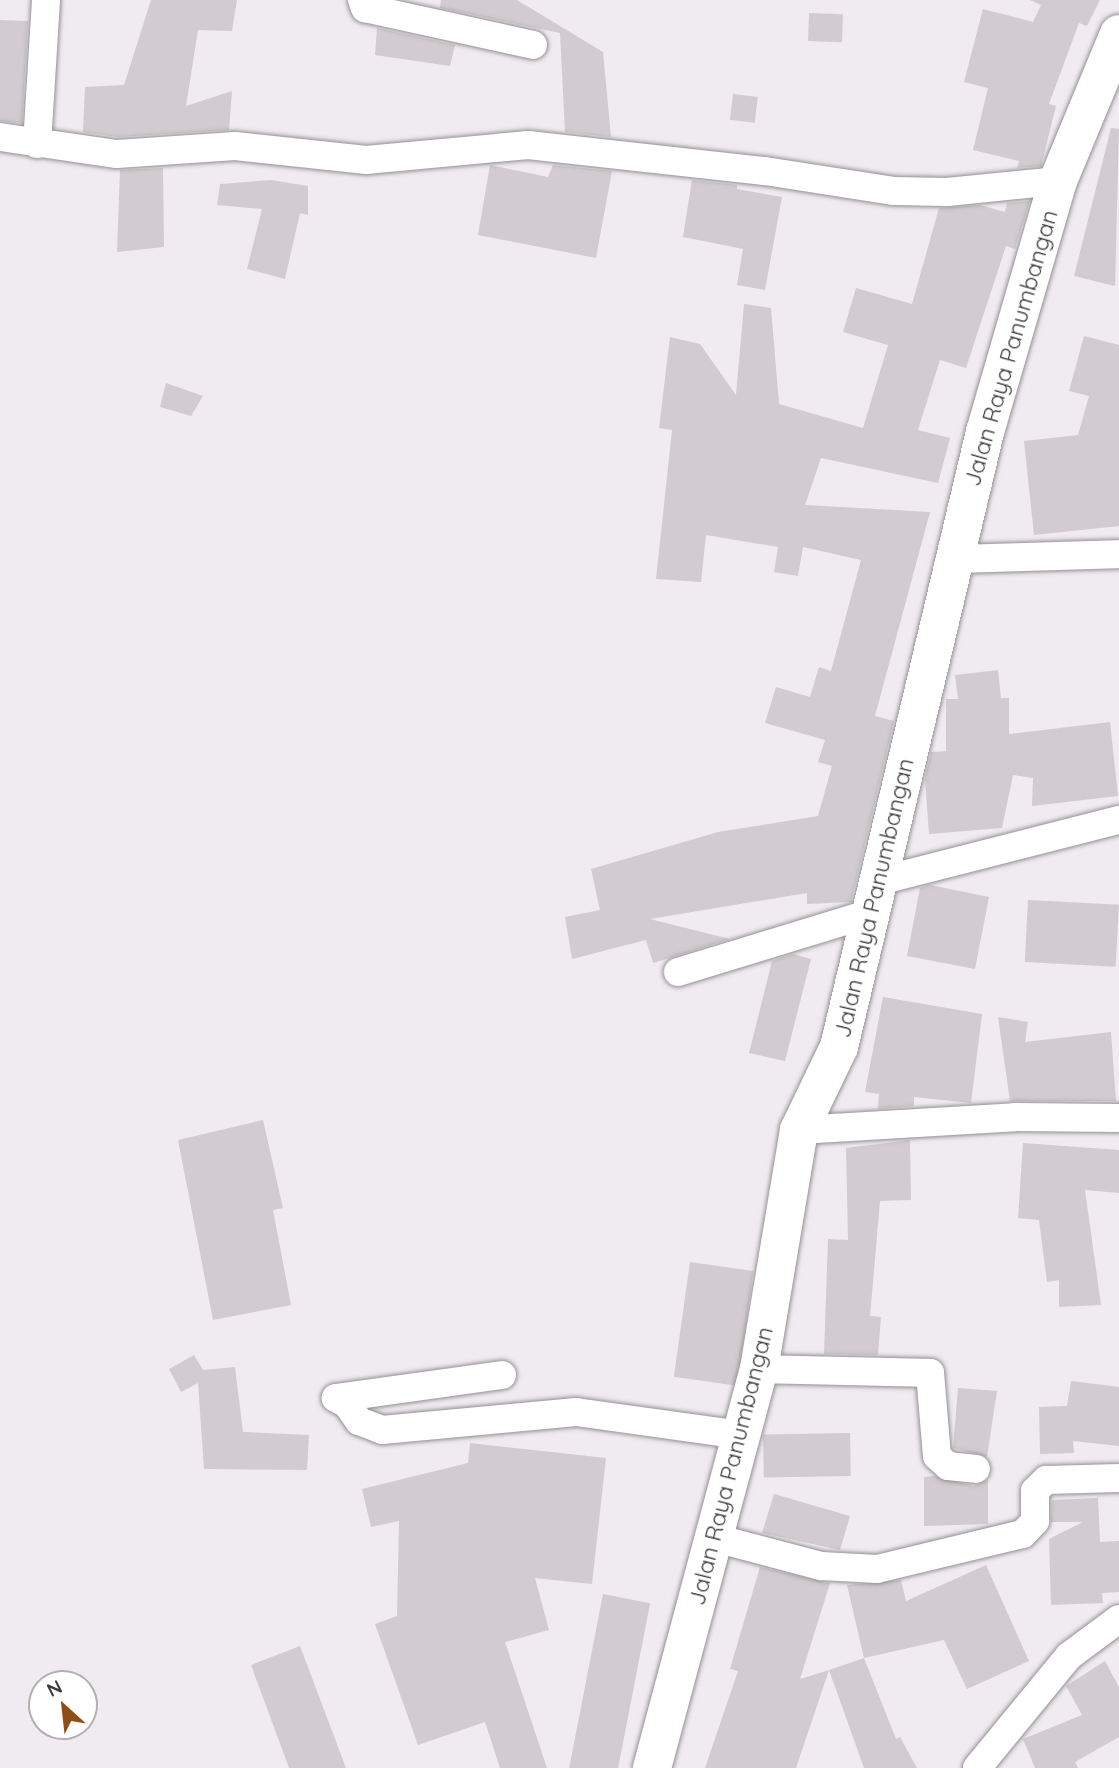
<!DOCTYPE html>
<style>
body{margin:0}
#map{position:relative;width:1119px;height:1768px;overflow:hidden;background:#f0ebf0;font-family:Quicksand,sans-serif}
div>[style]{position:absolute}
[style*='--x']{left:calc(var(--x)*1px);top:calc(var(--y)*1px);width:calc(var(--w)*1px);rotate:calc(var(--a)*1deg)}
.building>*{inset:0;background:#d2cbcf;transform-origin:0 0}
.roads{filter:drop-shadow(0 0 2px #949094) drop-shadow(0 0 2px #949094)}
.street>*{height:28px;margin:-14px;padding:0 14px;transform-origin:14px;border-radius:14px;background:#fff}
.secondary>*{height:38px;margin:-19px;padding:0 19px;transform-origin:19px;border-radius:19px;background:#fff}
span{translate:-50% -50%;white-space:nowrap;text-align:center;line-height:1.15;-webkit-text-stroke:5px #fff;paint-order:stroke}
.street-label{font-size:23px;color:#3c3a3c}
.north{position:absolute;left:28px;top:1670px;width:70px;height:70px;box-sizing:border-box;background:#fff;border:2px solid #b1b0b1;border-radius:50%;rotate:333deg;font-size:19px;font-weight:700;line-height:28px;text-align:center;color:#3c3a3c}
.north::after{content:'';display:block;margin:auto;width:24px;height:32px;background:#8e4e17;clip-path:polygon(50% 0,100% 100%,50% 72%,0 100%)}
</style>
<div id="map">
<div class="building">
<i style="clip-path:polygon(151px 0,237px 0,232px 31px,198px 30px,186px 106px,232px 91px,229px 130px,118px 137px,83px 132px,85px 87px,124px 85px)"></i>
<i style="clip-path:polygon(441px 0,517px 0,603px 52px,611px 137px,565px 132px,560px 33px,440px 8px)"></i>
<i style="clip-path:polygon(1030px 0,1100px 0,1087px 26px,1079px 23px,1049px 104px,1056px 106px,1041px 166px,1017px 168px,1019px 161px,973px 150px,988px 88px,964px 82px,983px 9px,1033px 22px,1041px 5px)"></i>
<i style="left:809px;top:13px;width:34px;height:28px;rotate:2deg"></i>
<i style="clip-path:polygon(0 20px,28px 21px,22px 123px,0 121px)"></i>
<i style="clip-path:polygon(377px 28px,455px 45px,450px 66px,375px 55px)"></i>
<i style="left:733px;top:94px;width:25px;height:26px;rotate:7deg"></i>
<i style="clip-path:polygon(1111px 128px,1119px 129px,1115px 286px,1074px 276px)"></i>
<i style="clip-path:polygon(490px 165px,548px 177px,553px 165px,612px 171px,596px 258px,478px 235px)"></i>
<i style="clip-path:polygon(163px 168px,164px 247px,117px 252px,120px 170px)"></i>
<i style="clip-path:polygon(271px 180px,308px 186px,308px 215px,300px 213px,285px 279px,247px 269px,262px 209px,217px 205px,220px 184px)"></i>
<i style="clip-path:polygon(692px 180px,737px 185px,737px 189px,782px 197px,765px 290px,737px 285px,743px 249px,683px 237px)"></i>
<i style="clip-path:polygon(1030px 201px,1015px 249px,1006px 246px,966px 368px,940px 360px,918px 430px,950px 438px,938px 483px,821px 458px,805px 505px,930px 512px,875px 716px,894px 721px,851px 902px,807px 904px,807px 893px,650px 919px,730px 939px,653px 963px,646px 940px,572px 959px,565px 917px,600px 910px,591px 869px,718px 832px,818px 816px,832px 766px,818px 762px,825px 740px,765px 723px,776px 687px,810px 697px,819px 667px,831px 671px,861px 560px,803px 547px,798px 576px,774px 572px,778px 547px,706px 535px,701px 582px,656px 579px,672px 430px,659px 428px,670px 337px,700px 344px,736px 395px,744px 304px,771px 308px,779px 404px,863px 428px,888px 345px,843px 332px,856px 288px,912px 304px,939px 208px,980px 205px,1005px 212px,1007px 203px)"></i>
<i style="clip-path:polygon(1084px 336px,1119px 345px,1119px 526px,1034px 535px,1024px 441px,1078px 435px,1089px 396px,1069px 391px)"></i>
<i style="clip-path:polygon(166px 383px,203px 396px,191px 416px,160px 407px)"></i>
<i style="clip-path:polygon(998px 670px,1001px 698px,1009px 698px,1009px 734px,1110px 722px,1118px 796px,1032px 806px,1033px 778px,1013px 775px,1002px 828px,929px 834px,925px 779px,931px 752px,946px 751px,946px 699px,958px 699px,955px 675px)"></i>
<i style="clip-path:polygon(930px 885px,989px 897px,975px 969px,907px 956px,920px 888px)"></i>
<i style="left:1028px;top:900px;width:91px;height:62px;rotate:3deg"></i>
<i style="clip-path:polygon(793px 954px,811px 959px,785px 1061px,749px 1053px,772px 961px)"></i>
<i style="clip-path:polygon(883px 997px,982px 1014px,971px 1103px,914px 1097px,914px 1106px,878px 1109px,879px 1094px,865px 1092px)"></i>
<i style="clip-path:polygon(998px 1017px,1028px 1022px,1025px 1042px,1111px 1032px,1116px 1101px,1010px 1101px)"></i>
<i style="clip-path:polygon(263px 1120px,283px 1208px,273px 1210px,291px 1305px,213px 1320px,178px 1140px)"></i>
<i style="clip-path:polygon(910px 1140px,911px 1200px,880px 1201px,870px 1316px,881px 1317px,878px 1355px,824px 1354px,828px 1239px,848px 1240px,846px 1148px)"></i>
<i style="clip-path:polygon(1023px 1143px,1119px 1150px,1119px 1193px,1085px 1190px,1101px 1305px,1059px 1307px,1059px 1280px,1047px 1282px,1039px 1220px,1018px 1218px)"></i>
<i style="left:690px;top:1262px;width:64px;height:116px;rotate:8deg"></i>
<i style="clip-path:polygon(194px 1355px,203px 1370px,235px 1367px,243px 1432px,309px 1435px,307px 1470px,204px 1469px,198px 1383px,181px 1392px,169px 1369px)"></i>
<i style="clip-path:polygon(1071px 1381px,1119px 1387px,1119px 1446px,1073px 1441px,1074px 1453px,1040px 1454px,1039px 1407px,1067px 1406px)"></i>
<i style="clip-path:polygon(958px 1388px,997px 1391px,987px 1457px,953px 1448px)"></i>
<i style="left:850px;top:1433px;width:43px;height:87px;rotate:89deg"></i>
<i style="clip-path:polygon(470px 1443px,606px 1458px,592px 1584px,535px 1578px,549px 1630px,505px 1642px,547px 1768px,500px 1768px,485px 1722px,418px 1745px,375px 1624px,397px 1616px,399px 1521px,371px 1527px,362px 1489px,468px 1463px)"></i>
<i style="clip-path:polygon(935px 1476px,974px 1486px,988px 1480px,988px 1524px,924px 1526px,924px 1477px)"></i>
<i style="clip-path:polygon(774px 1494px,850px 1516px,840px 1550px,762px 1533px)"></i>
<i style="clip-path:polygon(1098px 1498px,1100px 1542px,1119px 1541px,1119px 1592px,1102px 1593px,1103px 1603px,1051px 1605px,1049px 1539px,1083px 1522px,1051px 1522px,1052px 1500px)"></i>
<i style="clip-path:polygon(986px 1565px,1029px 1661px,967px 1689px,944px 1640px,864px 1658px,847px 1585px,901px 1580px,906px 1601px)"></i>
<i style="clip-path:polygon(760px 1567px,830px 1583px,800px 1679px,829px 1670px,796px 1768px,705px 1768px,738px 1671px,730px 1669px)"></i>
<i style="left:603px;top:1594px;width:48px;height:177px;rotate:11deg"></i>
<i style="clip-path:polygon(300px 1646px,346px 1768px,289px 1768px,251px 1665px)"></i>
<i style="clip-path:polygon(864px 1658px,896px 1739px,900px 1737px,917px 1768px,864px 1768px,829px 1670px)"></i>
<i style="clip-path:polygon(1105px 1661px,1119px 1687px,1119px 1737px,1075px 1762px,1078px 1768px,1035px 1768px,1023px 1739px,1082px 1715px,1066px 1686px)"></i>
</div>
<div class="roads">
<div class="street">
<i style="--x:362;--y:0;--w:9;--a:69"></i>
<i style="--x:365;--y:8;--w:172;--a:12.4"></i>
<i style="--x:0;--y:137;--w:118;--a:8.3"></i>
<i style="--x:117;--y:154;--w:118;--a:-3.9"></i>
<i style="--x:235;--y:146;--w:132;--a:6.1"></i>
<i style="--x:366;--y:160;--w:163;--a:-5.3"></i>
<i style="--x:528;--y:145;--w:238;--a:6.3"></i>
<i style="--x:765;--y:171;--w:131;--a:8.8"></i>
<i style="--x:894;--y:191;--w:53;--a:1.1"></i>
<i style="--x:947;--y:192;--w:112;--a:-5.7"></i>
<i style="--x:37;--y:144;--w:144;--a:-86.4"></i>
<i style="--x:955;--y:559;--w:164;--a:-1.7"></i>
<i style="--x:879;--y:881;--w:248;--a:-14.3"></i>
<i style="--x:678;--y:972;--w:202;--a:-17"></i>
<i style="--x:799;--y:1130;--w:216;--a:-3.4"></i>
<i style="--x:1015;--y:1117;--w:104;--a:0.6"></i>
<i style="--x:759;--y:1369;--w:171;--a:1.3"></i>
<i style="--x:930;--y:1373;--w:83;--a:85.2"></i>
<i style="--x:937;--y:1456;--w:15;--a:42"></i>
<i style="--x:948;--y:1466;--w:28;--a:6"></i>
<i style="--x:502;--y:1375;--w:168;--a:172.1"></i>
<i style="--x:336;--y:1398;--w:13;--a:29"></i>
<i style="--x:347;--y:1404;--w:21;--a:55"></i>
<i style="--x:359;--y:1421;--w:25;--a:21"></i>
<i style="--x:382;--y:1430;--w:195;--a:-5.3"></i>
<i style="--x:576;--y:1412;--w:168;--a:7.9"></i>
<i style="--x:715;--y:1538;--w:110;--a:14.8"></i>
<i style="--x:821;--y:1566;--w:56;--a:3.1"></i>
<i style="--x:877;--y:1569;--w:150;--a:-13.5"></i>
<i style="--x:1023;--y:1534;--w:18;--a:-47"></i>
<i style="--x:1035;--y:1521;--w:30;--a:-90"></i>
<i style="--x:1035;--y:1491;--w:16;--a:-45"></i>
<i style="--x:1046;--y:1480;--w:73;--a:-1.6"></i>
<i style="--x:977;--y:1768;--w:145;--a:-50.6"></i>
<i style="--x:1069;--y:1656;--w:62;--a:-36.5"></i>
</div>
<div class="secondary">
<i style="--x:652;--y:1768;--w:413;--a:-75"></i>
<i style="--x:759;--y:1369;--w:242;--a:-80.5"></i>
<i style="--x:799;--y:1130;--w:92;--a:-64.3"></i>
<i style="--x:839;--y:1047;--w:632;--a:-76.65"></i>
<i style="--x:985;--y:432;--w:261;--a:-73.8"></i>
<i style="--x:1058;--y:181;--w:159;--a:-67.5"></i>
</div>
</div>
<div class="street-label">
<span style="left:1011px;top:348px;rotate:-74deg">Jalan Raya Panumbangan</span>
<span style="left:874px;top:898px;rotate:-77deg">Jalan Raya Panumbangan</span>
<span style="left:731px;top:1466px;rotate:-76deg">Jalan Raya Panumbangan</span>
</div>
<div class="north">N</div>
</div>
